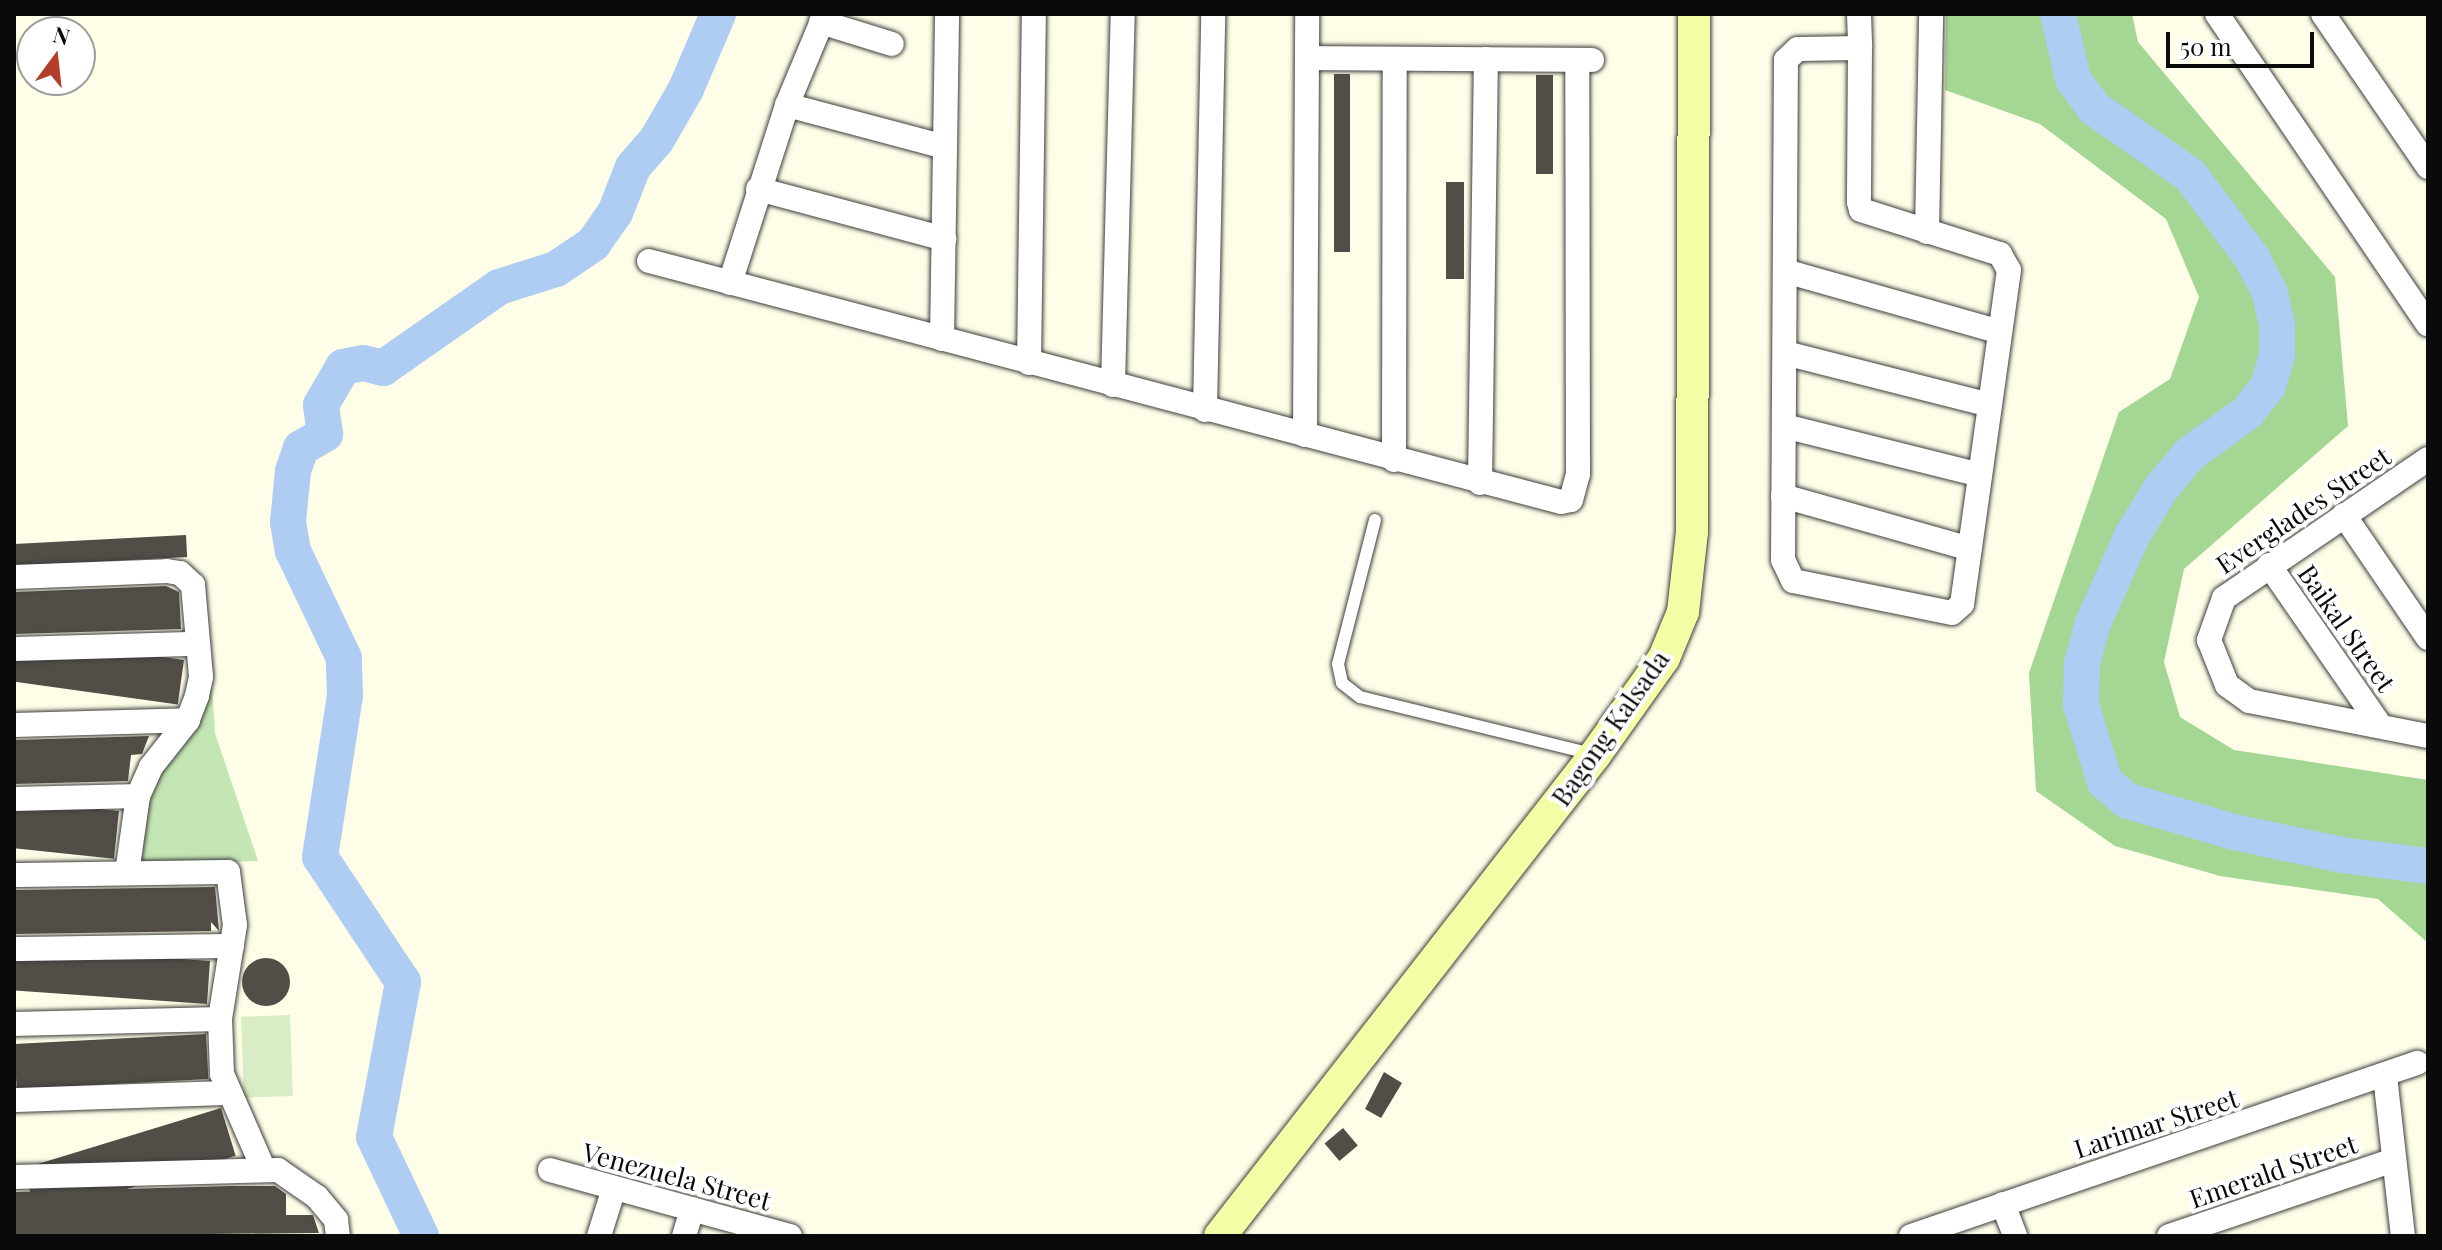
<!DOCTYPE html>
<style>
body{margin:0}
#map{position:relative;width:2442px;height:1250px;overflow:hidden;background:#fefee8;font-family:"Playfair Display",serif}
div>[style]{position:absolute}
[style*='--x']{left:calc(var(--x)*1px);top:calc(var(--y)*1px);width:calc(var(--w)*1px);rotate:calc(var(--a)*1deg)}
.green>*{inset:0;background:#c4e6b4}
.forest>*{inset:0;background:#a4d694}
.pitch>*{inset:0;background:#d8edc5;transform-origin:0 0}
.river>*{height:36px;margin:-18px;padding:0 18px;transform-origin:18px;border-radius:18px;background:#afccf3}
.building>*{inset:0;background:#524d47;transform-origin:0 0}
.round{border-radius:50%}
.roads{filter:drop-shadow(0 0 2px #3d3d3d) drop-shadow(0 0 2px #3d3d3d)}
.lane>*{height:12px;margin:-6px;padding:0 6px;transform-origin:6px;border-radius:6px;background:#fff}
.street>*{height:24px;margin:-12px;padding:0 12px;transform-origin:12px;border-radius:12px;background:#fff}
.secondary>*{height:32px;margin:-16px;padding:0 16px;transform-origin:16px;border-radius:16px;background:#f4fca5}
span{translate:-50% -50%;white-space:nowrap;text-align:center;line-height:1.15;-webkit-text-stroke:8px #fff;paint-order:stroke}
.street-label{font-size:26px;color:#0a0a0a}
.frame{position:absolute;inset:0;border:16px solid #0a0a0a;pointer-events:none}
.north{position:absolute;left:16px;top:16px;width:80px;height:80px;box-sizing:border-box;background:#fff;border:2px solid #9d9d9d;border-radius:50%;rotate:15deg;font-size:22px;font-weight:700;line-height:32px;text-align:center;color:#0a0a0a}
.north::after{content:'';display:block;margin:auto;width:28px;height:36px;background:#b33e29;clip-path:polygon(50% 0,100% 100%,50% 72%,0 100%)}
.scale{position:absolute;left:2166px;top:32px;width:148px;height:36px;box-sizing:border-box;border:4px solid #0a0a0a;border-top:0;padding-left:10px;font-size:24px;line-height:28px;white-space:nowrap;color:#0a0a0a;-webkit-text-stroke:6px #fff;paint-order:stroke}
</style>
<div id="map">
<div class="green">
<i style="clip-path:polygon(212px 687px,215px 733px,258px 861px,142px 865px,139px 834px,157px 775px,201px 719px)"></i>
</div>
<div class="forest">
<i style="clip-path:polygon(1946px 14px,2132px 14px,2138px 42px,2335px 277px,2348px 426px,2184px 569px,2164px 662px,2180px 717px,2234px 750px,2428px 780px,2428px 943px,2378px 899px,2220px 876px,2115px 846px,2036px 791px,2029px 673px,2119px 412px,2170px 379px,2199px 297px,2166px 219px,2040px 124px,1945px 90px)"></i>
</div>
<div class="pitch">
<i style="left:290px;top:1015px;width:81px;height:49px;rotate:88deg"></i>
</div>
<div class="river">
<i style="--x:2058;--y:14;--w:67;--a:77"></i>
<i style="--x:2073;--y:79;--w:36;--a:54"></i>
<i style="--x:2094;--y:108;--w:117;--a:34.9"></i>
<i style="--x:2190;--y:175;--w:104;--a:53.2"></i>
<i style="--x:2252;--y:258;--w:39;--a:63"></i>
<i style="--x:2270;--y:293;--w:33;--a:78"></i>
<i style="--x:2277;--y:325;--w:30;--a:90"></i>
<i style="--x:2277;--y:355;--w:32;--a:106"></i>
<i style="--x:2268;--y:386;--w:33;--a:128"></i>
<i style="--x:2248;--y:412;--w:70;--a:144.3"></i>
<i style="--x:2191;--y:453;--w:45;--a:130.5"></i>
<i style="--x:2162;--y:487;--w:55;--a:121.7"></i>
<i style="--x:2133;--y:534;--w:98;--a:114.2"></i>
<i style="--x:2093;--y:623;--w:41;--a:105.4"></i>
<i style="--x:2082;--y:663;--w:42;--a:91.4"></i>
<i style="--x:2081;--y:705;--w:81;--a:72.7"></i>
<i style="--x:2105;--y:782;--w:30;--a:40"></i>
<i style="--x:2128;--y:801;--w:110;--a:16.3"></i>
<i style="--x:2234;--y:832;--w:110;--a:12"></i>
<i style="--x:2342;--y:855;--w:87;--a:7.3"></i>
<i style="--x:421;--y:1236;--w:110;--a:-115.4"></i>
<i style="--x:374;--y:1137;--w:158;--a:-79.4"></i>
<i style="--x:403;--y:982;--w:150;--a:-123.6"></i>
<i style="--x:320;--y:857;--w:163;--a:-81.2"></i>
<i style="--x:345;--y:696;--w:38;--a:-92"></i>
<i style="--x:344;--y:658;--w:119;--a:-115.5"></i>
<i style="--x:293;--y:551;--w:29;--a:-100"></i>
<i style="--x:288;--y:522;--w:51;--a:-84.4"></i>
<i style="--x:293;--y:471;--w:24;--a:-71"></i>
<i style="--x:301;--y:448;--w:28;--a:-30"></i>
<i style="--x:325;--y:434;--w:29;--a:-98"></i>
<i style="--x:321;--y:405;--w:44;--a:-59.9"></i>
<i style="--x:343;--y:367;--w:20;--a:-11"></i>
<i style="--x:363;--y:363;--w:21;--a:14"></i>
<i style="--x:383;--y:368;--w:141;--a:-34.9"></i>
<i style="--x:499;--y:287;--w:60;--a:-17.5"></i>
<i style="--x:556;--y:269;--w:45;--a:-34"></i>
<i style="--x:593;--y:244;--w:38;--a:-55"></i>
<i style="--x:615;--y:213;--w:49;--a:-68.6"></i>
<i style="--x:633;--y:167;--w:35;--a:-49"></i>
<i style="--x:656;--y:141;--w:60;--a:-60"></i>
<i style="--x:686;--y:89;--w:82;--a:-66.9"></i>
</div>
<div class="building">
<i style="left:1334px;top:74px;width:16px;height:178px"></i>
<i style="left:1536px;top:75px;width:17px;height:99px"></i>
<i style="left:1446px;top:182px;width:18px;height:97px"></i>
<i style="left:186px;top:535px;width:22px;height:172px;rotate:87deg"></i>
<i style="clip-path:polygon(166px 586px,179px 592px,181px 629px,14px 634px,14px 592px)"></i>
<i style="left:184px;top:660px;width:45px;height:168px;rotate:98deg"></i>
<i style="clip-path:polygon(149px 736px,142px 754px,131px 755px,128px 781px,14px 784px,14px 740px)"></i>
<i style="left:119px;top:811px;width:48px;height:105px;rotate:96deg"></i>
<i style="clip-path:polygon(215px 887px,219px 931px,211px 922px,211px 931px,14px 934px,14px 890px)"></i>
<i class="round" style="left:242px;top:958px;width:48px;height:48px"></i>
<i style="left:210px;top:961px;width:43px;height:196px;rotate:94deg"></i>
<i style="left:206px;top:1034px;width:45px;height:192px;rotate:87deg"></i>
<i style="clip-path:polygon(1384px 1072px,1402px 1083px,1381px 1118px,1365px 1109px)"></i>
<i style="left:221px;top:1108px;width:50px;height:207px;rotate:73deg"></i>
<i style="left:1343px;top:1128px;width:23px;height:24px;rotate:50deg"></i>
<i style="clip-path:polygon(232px 1186px,275px 1186px,286px 1194px,286px 1215px,313px 1215px,319px 1233px,14px 1236px,14px 1192px)"></i>
</div>
<div class="roads">
<div class="lane">
<i style="--x:1375;--y:520;--w:149;--a:104.4"></i>
<i style="--x:1338;--y:664;--w:19;--a:78"></i>
<i style="--x:1342;--y:683;--w:23;--a:38"></i>
<i style="--x:1360;--y:697;--w:239;--a:13.8"></i>
</div>
<div class="street">
<i style="--x:1859;--y:14;--w:34;--a:88"></i>
<i style="--x:1860;--y:48;--w:154;--a:90.4"></i>
<i style="--x:1859;--y:202;--w:8;--a:76"></i>
<i style="--x:1861;--y:210;--w:146;--a:17.6"></i>
<i style="--x:2000;--y:254;--w:18;--a:61"></i>
<i style="--x:2009;--y:270;--w:337;--a:98"></i>
<i style="--x:1962;--y:604;--w:13;--a:138"></i>
<i style="--x:1952;--y:613;--w:162;--a:-168.6"></i>
<i style="--x:1793;--y:581;--w:23;--a:-115"></i>
<i style="--x:1783;--y:560;--w:500;--a:-89.66"></i>
<i style="--x:1786;--y:60;--w:16;--a:-43"></i>
<i style="--x:1798;--y:49;--w:62;--a:-0.9"></i>
<i style="--x:2217;--y:14;--w:375;--a:55.8"></i>
<i style="--x:2323;--y:14;--w:186;--a:55.5"></i>
<i style="--x:821;--y:22;--w:74;--a:17.2"></i>
<i style="--x:1307;--y:58;--w:285;--a:0.4"></i>
<i style="--x:787;--y:105;--w:163;--a:14.9"></i>
<i style="--x:758;--y:189;--w:193;--a:15"></i>
<i style="--x:1927;--y:232;--w:218;--a:-88.9"></i>
<i style="--x:649;--y:261;--w:943;--a:14.8"></i>
<i style="--x:1561;--y:502;--w:10;--a:-11"></i>
<i style="--x:1571;--y:500;--w:27;--a:-75"></i>
<i style="--x:1578;--y:474;--w:414;--a:-90.1"></i>
<i style="--x:1785;--y:271;--w:223;--a:15.8"></i>
<i style="--x:730;--y:283;--w:187;--a:-72.2"></i>
<i style="--x:787;--y:105;--w:99;--a:-67.3"></i>
<i style="--x:942;--y:339;--w:325;--a:-89.1"></i>
<i style="--x:1785;--y:353;--w:211;--a:14.2"></i>
<i style="--x:1029;--y:363;--w:349;--a:-89.2"></i>
<i style="--x:1113;--y:385;--w:371;--a:-88.5"></i>
<i style="--x:1205;--y:410;--w:396;--a:-88.8"></i>
<i style="--x:1784;--y:426;--w:202;--a:14"></i>
<i style="--x:1305;--y:435;--w:421;--a:-89.7"></i>
<i style="--x:2428;--y:459;--w:247;--a:145.7"></i>
<i style="--x:2224;--y:598;--w:45;--a:109.7"></i>
<i style="--x:2209;--y:640;--w:48;--a:68.2"></i>
<i style="--x:2227;--y:685;--w:27;--a:36"></i>
<i style="--x:2249;--y:701;--w:182;--a:11.1"></i>
<i style="--x:1394;--y:460;--w:401;--a:-89.9"></i>
<i style="--x:1480;--y:483;--w:424;--a:-89.2"></i>
<i style="--x:1783;--y:496;--w:194;--a:15.8"></i>
<i style="--x:2344;--y:515;--w:149;--a:55.7"></i>
<i style="--x:2269;--y:565;--w:193;--a:55.3"></i>
<i style="--x:14;--y:577;--w:153;--a:-2.2"></i>
<i style="--x:167;--y:571;--w:13;--a:9"></i>
<i style="--x:180;--y:573;--w:18;--a:43"></i>
<i style="--x:193;--y:585;--w:92;--a:85"></i>
<i style="--x:201;--y:677;--w:19;--a:102"></i>
<i style="--x:197;--y:696;--w:26;--a:111"></i>
<i style="--x:188;--y:720;--w:60;--a:128.2"></i>
<i style="--x:151;--y:767;--w:32;--a:114"></i>
<i style="--x:138;--y:796;--w:78;--a:98.1"></i>
<i style="--x:14;--y:649;--w:184;--a:-1.6"></i>
<i style="--x:14;--y:725;--w:174;--a:-1.6"></i>
<i style="--x:14;--y:799;--w:124;--a:-1.4"></i>
<i style="--x:14;--y:875;--w:214;--a:-0.8"></i>
<i style="--x:228;--y:872;--w:53;--a:82.5"></i>
<i style="--x:235;--y:925;--w:95;--a:99.1"></i>
<i style="--x:220;--y:1019;--w:55;--a:87.9"></i>
<i style="--x:222;--y:1074;--w:103;--a:66.4"></i>
<i style="--x:14;--y:949;--w:218;--a:-0.8"></i>
<i style="--x:14;--y:1024;--w:206;--a:-1.4"></i>
<i style="--x:2385;--y:1076;--w:161;--a:83.6"></i>
<i style="--x:14;--y:1100;--w:214;--a:-1.9"></i>
<i style="--x:550;--y:1170;--w:249;--a:15.4"></i>
<i style="--x:14;--y:1177;--w:264;--a:-1.5"></i>
<i style="--x:278;--y:1170;--w:47;--a:34.7"></i>
<i style="--x:317;--y:1197;--w:30;--a:50"></i>
<i style="--x:336;--y:1220;--w:16;--a:83"></i>
<i style="--x:2003;--y:1204;--w:34;--a:69"></i>
<i style="--x:599;--y:1236;--w:50;--a:-72.6"></i>
<i style="--x:684;--y:1236;--w:28;--a:-73"></i>
<i style="--x:1911;--y:1236;--w:535;--a:-18.88"></i>
<i style="--x:2169;--y:1236;--w:237;--a:-18.7"></i>
</div>
<div class="secondary">
<i style="--x:1220;--y:1236;--w:610;--a:-52.06"></i>
<i style="--x:1595;--y:755;--w:119;--a:-54.6"></i>
<i style="--x:1664;--y:658;--w:50;--a:-67.6"></i>
<i style="--x:1683;--y:612;--w:81;--a:-83.6"></i>
<i style="--x:1692;--y:532;--w:518;--a:-89.78"></i>
</div>
</div>
<div class="street-label">
<span style="left:2303px;top:510px;rotate:-34deg">Everglades Street</span>
<span style="left:2347px;top:628px;rotate:55deg">Baikal Street</span>
<span style="left:1610px;top:728px;rotate:-55deg">Bagong Kalsada</span>
<span style="left:2156px;top:1123px;rotate:-18deg">Larimar Street</span>
<span style="left:2273px;top:1171px;rotate:-19deg">Emerald Street</span>
<span style="left:677px;top:1176px;rotate:15deg">Venezuela Street</span>
</div>
<div class="frame"></div>
<div class="north">N</div>
<div class="scale">50 m</div>
</div>
